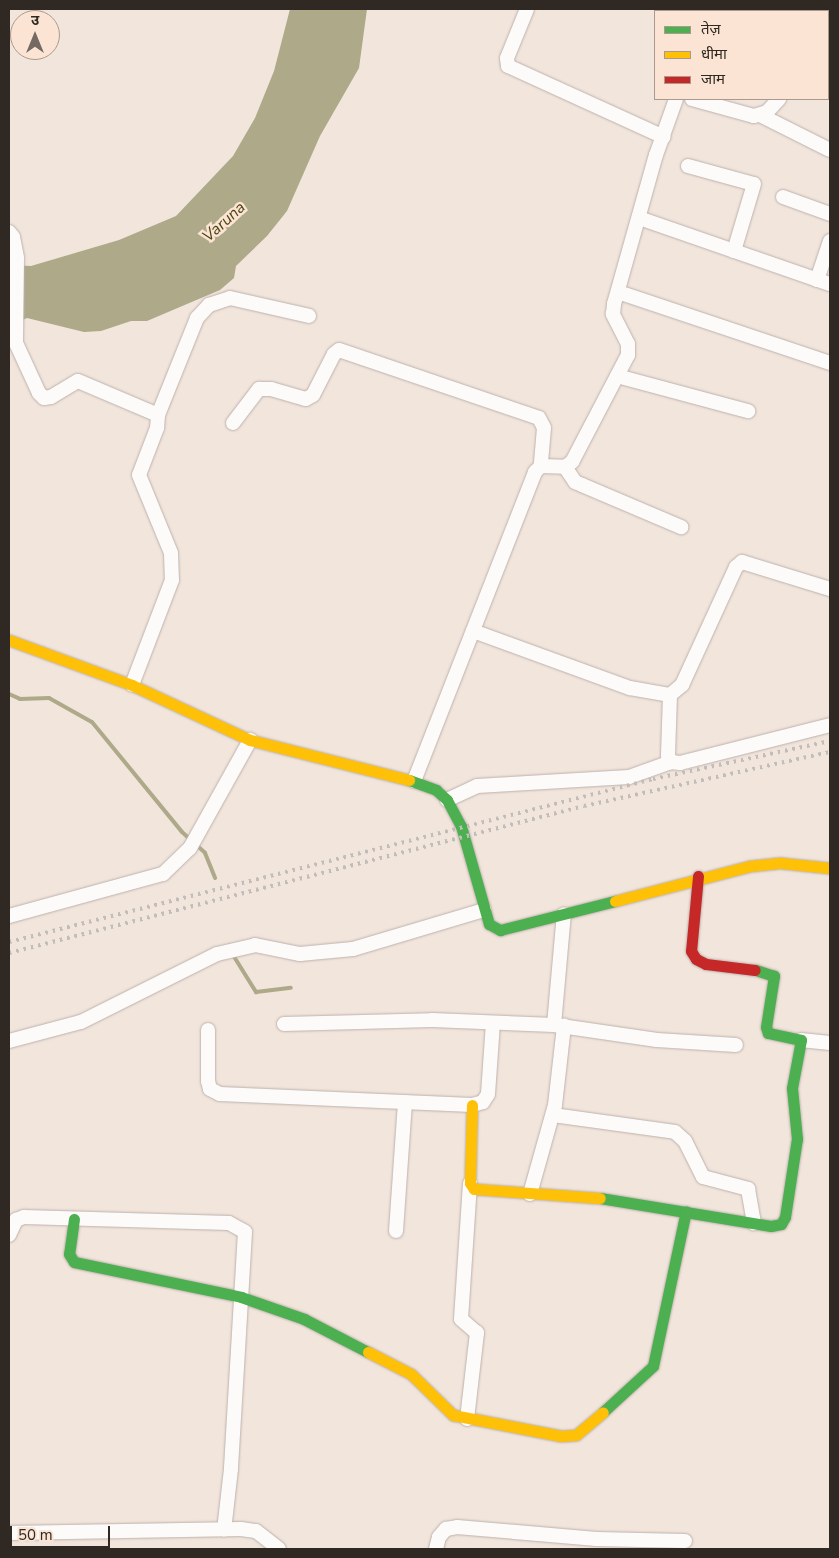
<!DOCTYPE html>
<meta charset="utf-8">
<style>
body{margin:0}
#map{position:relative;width:839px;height:1558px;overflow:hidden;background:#f2e5dc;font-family:"Nunito Sans","Noto Sans Devanagari",sans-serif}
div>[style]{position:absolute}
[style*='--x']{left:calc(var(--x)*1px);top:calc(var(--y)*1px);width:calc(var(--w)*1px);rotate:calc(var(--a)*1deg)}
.water>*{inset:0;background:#aea989}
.stream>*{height:4px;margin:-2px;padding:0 2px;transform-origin:2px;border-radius:2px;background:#aea989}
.roads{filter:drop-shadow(0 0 1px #bcb2ac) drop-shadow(0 0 1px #bcb2ac)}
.street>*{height:14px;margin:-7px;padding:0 7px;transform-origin:7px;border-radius:7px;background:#fdfbfa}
.fast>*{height:11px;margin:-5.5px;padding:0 5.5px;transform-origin:5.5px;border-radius:5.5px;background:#4caf50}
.slow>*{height:11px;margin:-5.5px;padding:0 5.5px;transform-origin:5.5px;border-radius:5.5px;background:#ffc107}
.jam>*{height:11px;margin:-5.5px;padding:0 5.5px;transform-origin:5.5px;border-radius:5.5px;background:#c62828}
.rail>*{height:4px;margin-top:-2px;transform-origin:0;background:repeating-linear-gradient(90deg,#c1bdbb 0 2.5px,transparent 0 7.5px)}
span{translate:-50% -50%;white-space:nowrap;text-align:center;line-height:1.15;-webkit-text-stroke:5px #fbe4d3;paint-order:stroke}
.water-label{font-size:16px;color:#484510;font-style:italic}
.frame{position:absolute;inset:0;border:10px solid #302822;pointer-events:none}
.legend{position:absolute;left:654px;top:10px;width:175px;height:90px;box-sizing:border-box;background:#fbe4d3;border:1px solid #aa998c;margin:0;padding:6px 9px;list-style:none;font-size:15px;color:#302822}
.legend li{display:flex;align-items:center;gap:10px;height:25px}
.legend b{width:25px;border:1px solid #aa998c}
.north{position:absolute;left:10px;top:10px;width:50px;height:50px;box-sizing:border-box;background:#fbe4d3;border:1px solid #aa998c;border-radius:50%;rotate:0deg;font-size:14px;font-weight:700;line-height:20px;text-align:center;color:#302822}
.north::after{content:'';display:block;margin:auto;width:18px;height:22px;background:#746a63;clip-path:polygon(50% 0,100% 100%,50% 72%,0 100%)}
.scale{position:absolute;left:10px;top:1526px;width:100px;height:22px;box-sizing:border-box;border:2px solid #302822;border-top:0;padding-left:6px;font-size:15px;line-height:18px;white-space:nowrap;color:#302822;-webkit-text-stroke:4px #fbe4d3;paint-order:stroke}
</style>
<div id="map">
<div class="water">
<i style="clip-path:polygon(290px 9px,367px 9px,359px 68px,320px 136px,287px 211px,267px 236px,236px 266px,234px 278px,220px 290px,147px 321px,131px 321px,101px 331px,84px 332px,27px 318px,9px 326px,9px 265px,31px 266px,119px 240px,176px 216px,233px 156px,255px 118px,274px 71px)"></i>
</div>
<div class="stream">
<i style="--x:9;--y:694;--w:12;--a:24"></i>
<i style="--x:20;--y:699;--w:29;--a:-2"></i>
<i style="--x:49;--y:698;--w:49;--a:29.2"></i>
<i style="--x:92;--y:722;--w:142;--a:50.7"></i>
<i style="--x:182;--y:832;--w:31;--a:42"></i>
<i style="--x:205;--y:853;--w:27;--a:68"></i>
<i style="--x:233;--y:955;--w:44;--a:58.1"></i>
<i style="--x:256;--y:992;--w:35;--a:-7"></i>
</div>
<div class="roads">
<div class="street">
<i style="--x:527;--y:9;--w:53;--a:112.2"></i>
<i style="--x:507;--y:58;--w:8;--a:83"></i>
<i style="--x:508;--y:66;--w:171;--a:24.5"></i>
<i style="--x:716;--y:11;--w:2;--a:-63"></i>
<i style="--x:827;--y:11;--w:2;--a:-63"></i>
<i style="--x:692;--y:99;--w:64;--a:15.3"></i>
<i style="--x:754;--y:116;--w:14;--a:-17"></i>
<i style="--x:767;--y:112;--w:18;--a:-47"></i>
<i style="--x:760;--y:115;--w:78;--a:26.6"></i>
<i style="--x:688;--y:166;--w:68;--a:15.3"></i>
<i style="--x:754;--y:184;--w:70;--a:106.6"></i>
<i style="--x:783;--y:197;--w:50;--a:19.9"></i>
<i style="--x:639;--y:218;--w:202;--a:19.1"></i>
<i style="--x:9;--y:232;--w:6;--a:51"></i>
<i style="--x:13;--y:237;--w:21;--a:79"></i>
<i style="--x:17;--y:258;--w:85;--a:90.7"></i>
<i style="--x:16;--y:343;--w:55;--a:65.3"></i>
<i style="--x:39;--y:393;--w:7;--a:45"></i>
<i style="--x:44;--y:398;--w:7;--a:-8"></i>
<i style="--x:51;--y:397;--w:31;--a:-31"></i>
<i style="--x:78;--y:381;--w:87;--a:23"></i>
<i style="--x:158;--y:415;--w:13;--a:94"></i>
<i style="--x:157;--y:428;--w:50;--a:111"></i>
<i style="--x:139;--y:475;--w:84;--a:67.7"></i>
<i style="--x:171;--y:553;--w:27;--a:88"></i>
<i style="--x:172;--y:580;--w:112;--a:110.9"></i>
<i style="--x:817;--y:280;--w:41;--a:-71.6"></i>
<i style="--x:618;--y:292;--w:224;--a:18.5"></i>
<i style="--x:617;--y:376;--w:136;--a:15"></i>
<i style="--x:158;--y:415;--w:105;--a:-68.1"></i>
<i style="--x:197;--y:318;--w:18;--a:-47"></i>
<i style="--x:209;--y:305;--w:22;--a:-18"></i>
<i style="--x:230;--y:298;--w:81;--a:12.8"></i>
<i style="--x:233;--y:423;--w:43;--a:-52.6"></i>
<i style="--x:259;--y:389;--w:12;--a:0"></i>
<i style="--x:271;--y:389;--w:36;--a:16"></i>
<i style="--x:306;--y:399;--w:8;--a:-30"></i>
<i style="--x:313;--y:395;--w:46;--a:-62.9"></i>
<i style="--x:334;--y:354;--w:6;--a:-39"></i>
<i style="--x:339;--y:350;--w:211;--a:18.8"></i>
<i style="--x:539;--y:418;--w:11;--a:63"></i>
<i style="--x:544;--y:428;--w:38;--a:95"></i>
<i style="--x:565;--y:467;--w:18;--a:56"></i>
<i style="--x:575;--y:482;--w:8;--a:23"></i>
<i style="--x:582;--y:485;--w:108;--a:23"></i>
<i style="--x:473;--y:631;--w:167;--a:20"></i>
<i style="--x:630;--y:688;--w:41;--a:9.9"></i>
<i style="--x:670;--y:695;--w:16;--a:-40"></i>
<i style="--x:682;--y:685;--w:130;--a:-65.4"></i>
<i style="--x:736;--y:567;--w:8;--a:-40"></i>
<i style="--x:742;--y:562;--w:92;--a:17.1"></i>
<i style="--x:670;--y:695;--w:61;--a:91.9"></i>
<i style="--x:668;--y:756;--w:7;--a:63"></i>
<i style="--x:671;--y:762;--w:9;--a:6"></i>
<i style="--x:680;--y:763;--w:155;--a:-14.2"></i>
<i style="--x:414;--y:781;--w:332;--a:-68.6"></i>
<i style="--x:535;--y:472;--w:8;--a:-45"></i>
<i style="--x:541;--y:466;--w:24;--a:2"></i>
<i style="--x:565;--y:467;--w:9;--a:-36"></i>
<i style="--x:572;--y:462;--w:121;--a:-62.4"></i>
<i style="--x:628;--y:355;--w:11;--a:-90"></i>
<i style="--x:628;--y:344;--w:34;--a:-117"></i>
<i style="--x:613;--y:314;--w:10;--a:-84"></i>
<i style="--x:614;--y:304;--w:155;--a:-74.3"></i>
<i style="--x:656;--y:155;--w:59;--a:-70.3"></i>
<i style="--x:447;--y:800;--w:33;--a:-25"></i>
<i style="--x:477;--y:786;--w:152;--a:-3.4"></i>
<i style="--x:629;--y:777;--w:45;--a:-19.7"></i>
<i style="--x:9;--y:916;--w:160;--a:-15.3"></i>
<i style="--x:163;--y:874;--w:37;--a:-44"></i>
<i style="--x:190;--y:848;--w:124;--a:-60.9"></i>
<i style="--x:284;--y:1024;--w:148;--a:-1.5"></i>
<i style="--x:432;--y:1020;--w:122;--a:2.3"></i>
<i style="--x:554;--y:1025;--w:104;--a:8.3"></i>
<i style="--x:657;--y:1040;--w:79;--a:3.6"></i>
<i style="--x:554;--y:1025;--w:111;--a:-84.9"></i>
<i style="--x:208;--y:1030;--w:51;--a:90"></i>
<i style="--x:208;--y:1081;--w:8;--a:76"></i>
<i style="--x:210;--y:1089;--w:11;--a:27"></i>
<i style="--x:220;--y:1094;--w:252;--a:2.5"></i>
<i style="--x:472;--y:1105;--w:11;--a:-15"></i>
<i style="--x:483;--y:1102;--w:9;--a:-58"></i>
<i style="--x:488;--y:1094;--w:71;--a:-86"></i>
<i style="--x:801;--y:1040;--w:29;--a:6"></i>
<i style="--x:9;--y:1041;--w:74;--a:-14.8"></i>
<i style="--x:81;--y:1022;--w:152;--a:-26.6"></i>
<i style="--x:217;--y:954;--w:39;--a:-13"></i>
<i style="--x:255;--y:945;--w:46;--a:11.3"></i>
<i style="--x:300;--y:954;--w:53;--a:-5.4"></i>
<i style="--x:353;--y:949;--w:137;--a:-16.6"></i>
<i style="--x:553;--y:1115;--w:123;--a:7.9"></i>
<i style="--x:675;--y:1132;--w:13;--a:42"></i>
<i style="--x:685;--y:1141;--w:40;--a:63.4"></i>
<i style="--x:703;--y:1177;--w:47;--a:14.9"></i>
<i style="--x:748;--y:1189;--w:35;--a:80"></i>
<i style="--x:530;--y:1194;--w:92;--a:-74.3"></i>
<i style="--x:555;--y:1105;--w:80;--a:-83.5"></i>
<i style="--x:396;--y:1231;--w:129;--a:-86"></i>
<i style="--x:9;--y:1235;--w:17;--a:-65"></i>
<i style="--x:16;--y:1220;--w:9;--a:-21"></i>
<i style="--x:24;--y:1217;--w:205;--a:1.7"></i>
<i style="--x:229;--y:1223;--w:18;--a:29"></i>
<i style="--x:245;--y:1232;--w:237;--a:93.4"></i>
<i style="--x:231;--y:1469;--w:61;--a:96.5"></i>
<i style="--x:467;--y:1419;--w:87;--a:-83.4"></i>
<i style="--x:477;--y:1333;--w:21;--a:-139"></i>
<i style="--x:461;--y:1319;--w:136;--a:-86.2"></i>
<i style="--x:9;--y:1533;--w:232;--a:-1"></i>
<i style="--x:241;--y:1529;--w:15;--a:8"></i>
<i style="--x:256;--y:1531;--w:29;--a:38"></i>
<i style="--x:436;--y:1549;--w:12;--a:-76"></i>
<i style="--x:439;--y:1537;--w:11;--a:-49"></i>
<i style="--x:446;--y:1529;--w:11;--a:-10"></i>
<i style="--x:457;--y:1527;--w:140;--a:4.9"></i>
<i style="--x:596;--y:1539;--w:89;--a:1.3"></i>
</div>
<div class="fast">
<i style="--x:409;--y:780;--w:29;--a:20"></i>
<i style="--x:436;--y:790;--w:15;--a:42"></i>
<i style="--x:447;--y:800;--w:30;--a:62"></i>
<i style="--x:461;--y:826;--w:102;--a:74.1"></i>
<i style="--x:489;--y:924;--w:13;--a:29"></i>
<i style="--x:500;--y:930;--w:119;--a:-14.2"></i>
<i style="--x:600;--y:1198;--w:173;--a:9.3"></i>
<i style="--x:771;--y:1226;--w:10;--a:-11"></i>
<i style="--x:781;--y:1224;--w:8;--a:-60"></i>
<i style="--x:785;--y:1217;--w:79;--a:-81.3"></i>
<i style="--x:797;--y:1139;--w:51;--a:-95.6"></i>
<i style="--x:792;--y:1088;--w:49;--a:-79.4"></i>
<i style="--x:801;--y:1040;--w:34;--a:-168"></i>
<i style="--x:768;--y:1033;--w:6;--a:-108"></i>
<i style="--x:766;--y:1027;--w:52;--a:-81.1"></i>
<i style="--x:774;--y:976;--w:20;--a:-162"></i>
<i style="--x:74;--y:1219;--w:35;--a:98"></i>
<i style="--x:69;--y:1254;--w:9;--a:58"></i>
<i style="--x:74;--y:1262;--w:171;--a:11.8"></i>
<i style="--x:241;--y:1297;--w:67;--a:19.2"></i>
<i style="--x:304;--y:1319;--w:72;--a:27.3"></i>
<i style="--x:603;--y:1412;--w:68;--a:-42.6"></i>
<i style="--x:653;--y:1366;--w:158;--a:-78"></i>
</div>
<div class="slow">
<i style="--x:9;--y:640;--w:131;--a:20.1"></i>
<i style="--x:132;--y:685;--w:130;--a:25"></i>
<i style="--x:250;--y:740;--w:164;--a:14.1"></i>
<i style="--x:615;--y:901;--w:139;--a:-14.5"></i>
<i style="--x:750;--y:866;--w:31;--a:-6"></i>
<i style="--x:781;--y:863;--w:49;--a:5.8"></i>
<i style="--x:472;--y:1105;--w:78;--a:91.5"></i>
<i style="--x:470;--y:1183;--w:7;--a:56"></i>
<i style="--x:474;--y:1189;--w:126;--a:4.1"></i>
<i style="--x:368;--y:1352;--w:48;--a:27.1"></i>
<i style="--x:411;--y:1374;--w:59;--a:44.3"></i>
<i style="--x:453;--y:1415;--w:110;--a:11"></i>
<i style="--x:561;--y:1436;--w:15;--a:-4"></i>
<i style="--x:576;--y:1435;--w:35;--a:-40"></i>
</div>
<div class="jam">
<i style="--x:698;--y:876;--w:75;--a:95.3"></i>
<i style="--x:691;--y:951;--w:9;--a:58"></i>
<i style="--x:696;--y:959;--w:11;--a:27"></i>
<i style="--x:706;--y:964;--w:49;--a:7"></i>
</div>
</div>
<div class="rail">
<i style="--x:9;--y:942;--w:664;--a:-14.2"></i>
<i style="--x:653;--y:779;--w:181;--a:-12.1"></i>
<i style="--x:9;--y:953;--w:593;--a:-14.34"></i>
<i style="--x:584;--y:806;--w:252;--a:-12.4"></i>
</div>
<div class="water-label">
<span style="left:224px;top:222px;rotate:-42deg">Varuna</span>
</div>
<div class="frame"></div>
<ul class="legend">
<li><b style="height:6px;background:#4caf50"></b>तेज़</li>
<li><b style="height:6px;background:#ffc107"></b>धीमा</li>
<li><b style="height:6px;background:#c62828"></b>जाम</li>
</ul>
<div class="north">उ</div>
<div class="scale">50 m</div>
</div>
